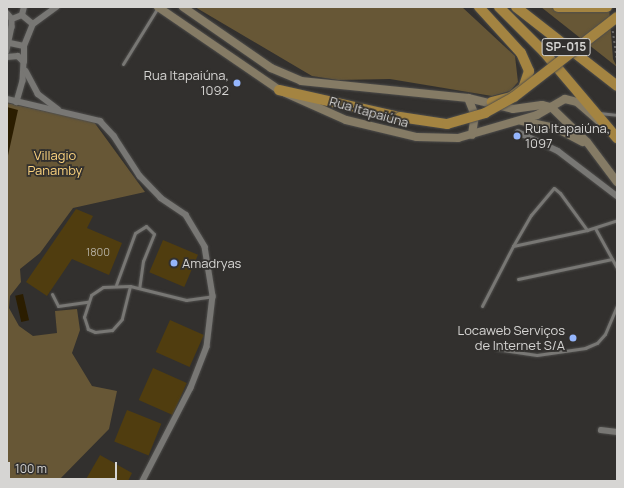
<!DOCTYPE html>
<meta charset="utf-8">
<style>
body{margin:0}
#map{position:relative;width:624px;height:488px;overflow:hidden;background:#32302e;font-family:Manrope,sans-serif}
div>[style]{position:absolute}
[style*='--x']{left:calc(var(--x)*1px);top:calc(var(--y)*1px);width:calc(var(--w)*1px);rotate:calc(var(--a)*1deg)}
.green>*{inset:0;background:#675736}
.water>*{inset:0;background:#2b1d00;transform-origin:0 0}
.building>*{inset:0;background:#503d0f;transform-origin:0 0}
.path>*{height:1.5px;margin-top:-0.75px;transform-origin:0;background:repeating-linear-gradient(90deg,#6b6967 0 2px,transparent 0 5px)}
.roads{filter:drop-shadow(0 0 1px #4e4d4b) drop-shadow(0 0 1px #4e4d4b)}
.service>*{height:3px;margin:-1.5px;padding:0 1.5px;transform-origin:1.5px;border-radius:1.5px;background:#787774}
.minor>*{height:5.5px;margin:-2.75px;padding:0 2.75px;transform-origin:2.75px;border-radius:2.75px;background:#787774}
.secondary>*{height:8px;margin:-4px;padding:0 4px;transform-origin:4px;border-radius:4px;background:#857b65}
.motorway>*{height:10px;margin:-5px;padding:0 5px;transform-origin:5px;border-radius:5px;background:#a48441}
.bridges{filter:drop-shadow(0 0 1px #4e4d4b) drop-shadow(0 0 1px #4e4d4b)}
.motorway-bridge>*{height:10px;margin:-5px;padding:0 5px;transform-origin:5px;border-radius:5px;background:#a48441}
.dots>*{width:11px;height:11px;translate:-50% -50%;box-sizing:border-box;border:2px solid #32302e;border-radius:50%}
span{translate:-50% -50%;white-space:nowrap;text-align:center;line-height:1.15;-webkit-text-stroke:3.5px #32302e;paint-order:stroke}
.number-label{font-size:11px;color:#b4afa2}
.number-label span{-webkit-text-stroke-width:0}
.shield-label span{padding:1px 3px;background:#32302e;border:1px solid;border-radius:3px;-webkit-text-stroke-width:0}
.shield-label{font-size:12px;color:#d6d5d3;font-weight:700}
.poi-label{font-size:13px;color:#d6d5d3}
.right{translate:-100% -50%;text-align:right}
.left{translate:0 -50%;text-align:left}
.street-label{font-size:13px;color:#d6d5d3}
.park-label{font-size:13px;color:#fdd47f}
.frame{position:absolute;inset:0;border:8px solid #d6d5d3;pointer-events:none}
.scale{position:absolute;left:8px;top:462px;width:109px;height:18px;box-sizing:border-box;border:2px solid #d6d5d3;border-top:0;padding-left:5px;font-size:12px;line-height:14px;white-space:nowrap;color:#d6d5d3;-webkit-text-stroke:3px #32302e;paint-order:stroke}
</style>
<div id="map">
<div class="green">
<i style="clip-path:polygon(195px 7px,462px 7px,515px 56px,518px 82px,510px 91px,492px 96px,390px 79px,338px 80px,312px 76px)"></i>
<i style="clip-path:polygon(541px 7px,609px 7px,613px 59px,617px 67px)"></i>
<i style="clip-path:polygon(7px 103px,94px 122px,145px 192px,73px 208px,40px 253px,20px 269px,21px 282px,10px 296px,9px 308px,19px 326px,33px 336px,57px 333px,55px 311px,77px 309px,80px 330px,72px 353px,92px 386px,117px 391px,109px 429px,58px 481px,7px 481px)"></i>
</div>
<div class="water">
<i style="clip-path:polygon(7px 107px,18px 110px,7px 160px)"></i>
<i style="left:23px;top:294px;width:27px;height:8px;rotate:77deg"></i>
</div>
<div class="building">
<i style="clip-path:polygon(76px 209px,93px 216px,87px 228px,122px 243px,109px 275px,72px 259px,47px 296px,26px 282px)"></i>
<i style="left:163px;top:240px;width:38px;height:35px;rotate:23deg"></i>
<i style="left:170px;top:320px;width:37px;height:35px;rotate:24deg"></i>
<i style="left:153px;top:368px;width:37px;height:35px;rotate:24deg"></i>
<i style="left:127px;top:410px;width:37px;height:34px;rotate:22deg"></i>
<i style="clip-path:polygon(100px 455px,132px 473px,128px 481px,85px 481px)"></i>
</div>
<div class="path">
<i style="--x:613;--y:31;--w:27;--a:82"></i>
</div>
<div class="roads">
<div class="service">
<i style="--x:123;--y:64;--w:67;--a:-58.4"></i>
<i style="--x:599;--y:113;--w:18;--a:6"></i>
<i style="--x:595;--y:228;--w:46;--a:61.2"></i>
<i style="--x:513;--y:246;--w:36;--a:-60"></i>
<i style="--x:531;--y:215;--w:35;--a:-50"></i>
<i style="--x:554;--y:188;--w:8;--a:40"></i>
<i style="--x:560;--y:193;--w:46;--a:53.9"></i>
<i style="--x:518;--y:279;--w:96;--a:-12"></i>
<i style="--x:116;--y:285;--w:55;--a:-69.9"></i>
<i style="--x:135;--y:233;--w:13;--a:-32"></i>
<i style="--x:146;--y:226;--w:11;--a:45"></i>
<i style="--x:154;--y:234;--w:29;--a:112"></i>
<i style="--x:143;--y:261;--w:27;--a:98"></i>
<i style="--x:130;--y:286;--w:34;--a:104"></i>
<i style="--x:122;--y:319;--w:15;--a:132"></i>
<i style="--x:112;--y:330;--w:17;--a:173"></i>
<i style="--x:95;--y:332;--w:8;--a:-157"></i>
<i style="--x:88;--y:329;--w:13;--a:-108"></i>
<i style="--x:84;--y:317;--w:23;--a:-72"></i>
<i style="--x:91;--y:295;--w:14;--a:-34"></i>
<i style="--x:103;--y:287;--w:27;--a:-2"></i>
<i style="--x:130;--y:286;--w:58;--a:14"></i>
<i style="--x:186;--y:300;--w:27;--a:-8"></i>
<i style="--x:52;--y:294;--w:13;--a:63"></i>
<i style="--x:58;--y:306;--w:30;--a:-8"></i>
<i style="--x:482;--y:306;--w:68;--a:-62.7"></i>
<i style="--x:513;--y:246;--w:76;--a:-12.2"></i>
<i style="--x:587;--y:230;--w:32;--a:-18"></i>
<i style="--x:496;--y:349;--w:41;--a:8.3"></i>
<i style="--x:537;--y:355;--w:49;--a:-8.3"></i>
<i style="--x:585;--y:348;--w:13;--a:-23"></i>
<i style="--x:597;--y:343;--w:12;--a:-48"></i>
<i style="--x:605;--y:334;--w:30;--a:-67"></i>
</div>
<div class="minor">
<i style="--x:7;--y:13;--w:8;--a:50"></i>
<i style="--x:12;--y:19;--w:8;--a:90"></i>
<i style="--x:12;--y:27;--w:25;--a:102"></i>
<i style="--x:22;--y:15;--w:8;--a:-76"></i>
<i style="--x:12;--y:19;--w:11;--a:-22"></i>
<i style="--x:22;--y:15;--w:14;--a:39"></i>
<i style="--x:10;--y:43;--w:14;--a:12"></i>
<i style="--x:7;--y:57;--w:11;--a:-5"></i>
<i style="--x:18;--y:56;--w:8;--a:45"></i>
<i style="--x:24;--y:62;--w:19;--a:93"></i>
<i style="--x:23;--y:81;--w:22;--a:106"></i>
<i style="--x:24;--y:62;--w:16;--a:-90"></i>
<i style="--x:24;--y:46;--w:24;--a:-68"></i>
<i style="--x:33;--y:24;--w:29;--a:-36"></i>
<i style="--x:26;--y:71;--w:26;--a:62"></i>
<i style="--x:38;--y:94;--w:25;--a:37"></i>
<i style="--x:7;--y:99;--w:96;--a:13.3"></i>
<i style="--x:100;--y:121;--w:21;--a:47"></i>
<i style="--x:114;--y:136;--w:48;--a:57"></i>
<i style="--x:140;--y:176;--w:30;--a:46"></i>
<i style="--x:161;--y:198;--w:30;--a:34"></i>
<i style="--x:186;--y:215;--w:37;--a:59"></i>
<i style="--x:205;--y:247;--w:50;--a:80.7"></i>
<i style="--x:213;--y:296;--w:51;--a:96.7"></i>
<i style="--x:207;--y:347;--w:44;--a:111.3"></i>
<i style="--x:191;--y:388;--w:105;--a:117.3"></i>
<i style="--x:518;--y:132;--w:44;--a:25.4"></i>
<i style="--x:558;--y:151;--w:74;--a:37.3"></i>
<i style="--x:601;--y:430;--w:16;--a:7"></i>
</div>
<div class="secondary">
<i style="--x:158;--y:7;--w:147;--a:34.4"></i>
<i style="--x:279;--y:90;--w:73;--a:24.1"></i>
<i style="--x:346;--y:120;--w:73;--a:13.5"></i>
<i style="--x:417;--y:137;--w:41;--a:1.4"></i>
<i style="--x:458;--y:138;--w:82;--a:-16.2"></i>
<i style="--x:537;--y:115;--w:32;--a:-30"></i>
<i style="--x:565;--y:99;--w:12;--a:14"></i>
<i style="--x:577;--y:102;--w:29;--a:41"></i>
<i style="--x:183;--y:7;--w:107;--a:34.7"></i>
<i style="--x:271;--y:68;--w:33;--a:23"></i>
<i style="--x:301;--y:81;--w:168;--a:5.8"></i>
<i style="--x:468;--y:98;--w:46;--a:13.7"></i>
<i style="--x:513;--y:109;--w:29;--a:-8"></i>
<i style="--x:542;--y:105;--w:9;--a:13"></i>
<i style="--x:551;--y:107;--w:50;--a:44.2"></i>
<i style="--x:587;--y:142;--w:50;--a:53.1"></i>
<i style="--x:468;--y:98;--w:18;--a:68"></i>
<i style="--x:475;--y:115;--w:20;--a:99"></i>
<i style="--x:522;--y:121;--w:35;--a:12"></i>
<i style="--x:556;--y:128;--w:30;--a:28"></i>
</div>
<div class="motorway">
<i style="--x:479;--y:7;--w:62;--a:47.6"></i>
<i style="--x:521;--y:53;--w:20;--a:66"></i>
<i style="--x:529;--y:71;--w:18;--a:109"></i>
<i style="--x:523;--y:88;--w:15;--a:143"></i>
<i style="--x:511;--y:97;--w:20;--a:165"></i>
<i style="--x:499;--y:7;--w:64;--a:45"></i>
<i style="--x:544;--y:52;--w:113;--a:49.7"></i>
<i style="--x:516;--y:7;--w:128;--a:38"></i>
<i style="--x:558;--y:7;--w:49;--a:0"></i>
<i style="--x:279;--y:90;--w:124;--a:12.6"></i>
</div>
</div>
<div class="bridges">
<div class="motorway-bridge">
<i style="--x:400;--y:117;--w:48;--a:8.5"></i>
<i style="--x:447;--y:124;--w:40;--a:-16"></i>
<i style="--x:485;--y:113;--w:33;--a:-29"></i>
<i style="--x:514;--y:97;--w:130;--a:-37.8"></i>
</div>
</div>
<div class="dots">
<i style="left:237px;top:83px;background:#95b6fd"></i>
<i style="left:517px;top:136px;background:#95b6fd"></i>
<i style="left:174px;top:263px;background:#95b6fd"></i>
<i style="left:573px;top:338px;background:#95b6fd"></i>
</div>
<div class="number-label">
<span style="left:98px;top:252px">1800</span>
</div>
<div class="shield-label">
<span style="left:566px;top:47px">SP-015</span>
</div>
<div class="poi-label">
<span class="right" style="left:229px;top:83px">Rua Itapaiúna,<br>1092</span>
<span class="left" style="left:525px;top:136px">Rua Itapaiúna,<br>1097</span>
<span class="left" style="left:182px;top:263px">Amadryas</span>
<span class="right" style="left:565px;top:338px">Locaweb Serviços<br>de Internet S/A</span>
</div>
<div class="street-label">
<span style="left:369px;top:112px;rotate:16deg">Rua Itapaiúna</span>
</div>
<div class="park-label">
<span style="left:55px;top:163px">Villagio<br>Panamby</span>
</div>
<div class="frame"></div>
<div class="scale">100 m</div>
</div>
